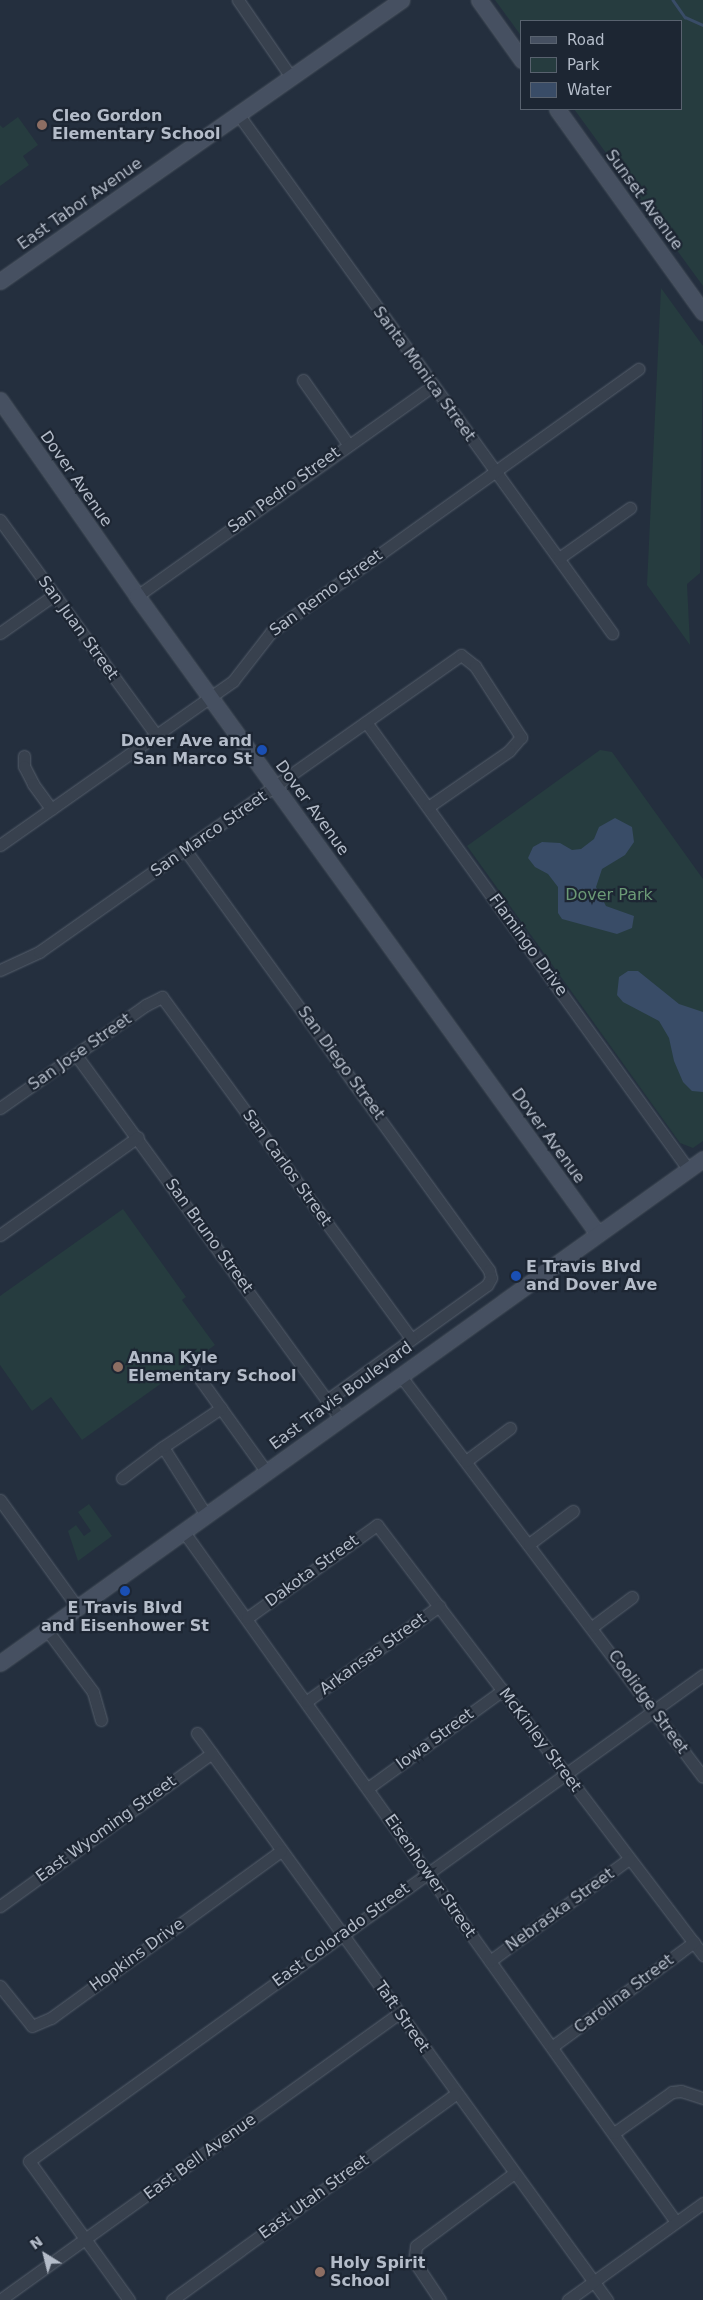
<!DOCTYPE html>
<style>
body{margin:0}
#map{position:relative;width:703px;height:2300px;overflow:hidden;background:#242f3e;font-family:"DejaVu Sans",sans-serif}
div>[style]{position:absolute}
[style*='--x']{left:calc(var(--x)*1px);top:calc(var(--y)*1px);width:calc(var(--w)*1px);rotate:calc(var(--a)*1deg)}
.green>*{inset:0;background:#263c3f}
.water>*{inset:0;background:#394c67}
.stream>*{height:2.5px;margin:-1.25px;padding:0 1.25px;transform-origin:1.25px;border-radius:1.25px;background:#394c67}
.roads{filter:drop-shadow(0 0 1px #565f6c) drop-shadow(0 0 1px #565f6c)}
.minor>*{height:11px;margin:-5.5px;padding:0 5.5px;transform-origin:5.5px;border-radius:5.5px;background:#38414e}
.secondary>*{height:15px;margin:-7.5px;padding:0 7.5px;transform-origin:7.5px;border-radius:7.5px;background:#465061}
.dots>*{width:14px;height:14px;translate:-50% -50%;box-sizing:border-box;border:2px solid #1d2633;border-radius:50%}
span{translate:-50% -50%;white-space:nowrap;text-align:center;line-height:1.15;-webkit-text-stroke:4.5px #1d2633;paint-order:stroke}
.poi-label{font-size:16px;color:#b4bcc9;font-weight:700}
.left{translate:0 -50%;text-align:left}
.right{translate:-100% -50%;text-align:right}
.street-label{font-size:16px;color:#b4bcc9}
.park-label{font-size:16px;color:#6b9a76}
.legend{position:absolute;left:520px;top:20px;width:162px;height:90px;box-sizing:border-box;background:#1d2633;border:1px solid #59626f;margin:0;padding:6px 9px;list-style:none;font-size:15px;color:#b4bcc9}
.legend li{display:flex;align-items:center;gap:10px;height:25px}
.legend b{width:25px;border:1px solid #59626f}
.north{position:absolute;left:20px;top:2230px;width:50px;height:50px;-webkit-text-stroke:4px #1d2633;paint-order:stroke;rotate:324deg;font-size:14px;font-weight:700;line-height:20px;text-align:center;color:#b4bcc9}
.north::after{content:'';display:block;margin:auto;width:18px;height:22px;background:#b4bcc9;clip-path:polygon(50% 0,100% 100%,50% 72%,0 100%)}
</style>
<div id="map">
<div class="green">
<i style="clip-path:polygon(495px 0,703px 0,703px 286px,574px 109px,682px 109px,682px 21px,522px 21px,522px 37px)"></i>
<i style="clip-path:polygon(18px 117px,38px 145px,23px 156px,29px 165px,0 186px,0 125px,3px 128px)"></i>
<i style="clip-path:polygon(661px 288px,703px 346px,700px 573px,687px 584px,690px 645px,647px 585px)"></i>
<i style="clip-path:polygon(600px 750px,612px 752px,703px 879px,703px 1141px,693px 1148px,680px 1143px,467px 846px)"></i>
<i style="clip-path:polygon(123px 1209px,186px 1297px,182px 1300px,215px 1345px,82px 1440px,51px 1397px,32px 1411px,0 1365px,0 1296px)"></i>
<i style="clip-path:polygon(89px 1504px,112px 1536px,78px 1561px,68px 1531px,76px 1525px,84px 1536px,91px 1531px,78px 1512px)"></i>
</div>
<div class="water">
<i style="clip-path:polygon(615px 818px,632px 827px,634px 842px,625px 855px,602px 869px,596px 887px,606px 906px,634px 916px,632px 928px,617px 934px,562px 919px,558px 913px,558px 887px,548px 874px,535px 867px,528px 858px,533px 847px,542px 842px,560px 843px,572px 850px,581px 849px,594px 839px,599px 827px)"></i>
<i style="clip-path:polygon(638px 971px,679px 1004px,703px 1012px,703px 1092px,692px 1091px,683px 1082px,674px 1061px,669px 1038px,659px 1021px,623px 1002px,617px 995px,619px 977px,628px 971px)"></i>
</div>
<div class="stream">
<i style="--x:673;--y:0;--w:21;--a:55"></i>
<i style="--x:685;--y:17;--w:20;--a:24"></i>
</div>
<div class="roads">
<div class="minor">
<i style="--x:238;--y:0;--w:93;--a:55.5"></i>
<i style="--x:238;--y:114;--w:640;--a:54.22"></i>
<i style="--x:303;--y:380;--w:78;--a:54.9"></i>
<i style="--x:0;--y:520;--w:266;--a:54"></i>
<i style="--x:559;--y:558;--w:87;--a:-35.2"></i>
<i style="--x:137;--y:596;--w:363;--a:-35.4"></i>
<i style="--x:0;--y:633;--w:66;--a:-35.1"></i>
<i style="--x:366;--y:722;--w:551;--a:54.23"></i>
<i style="--x:24;--y:756;--w:10;--a:90"></i>
<i style="--x:24;--y:766;--w:20;--a:63"></i>
<i style="--x:33;--y:784;--w:31;--a:54"></i>
<i style="--x:0;--y:845;--w:285;--a:-35.1"></i>
<i style="--x:233;--y:681;--w:62;--a:-52.2"></i>
<i style="--x:271;--y:632;--w:452;--a:-35.6"></i>
<i style="--x:186;--y:851;--w:517;--a:54.13"></i>
<i style="--x:489;--y:1270;--w:8;--a:76"></i>
<i style="--x:491;--y:1278;--w:8;--a:120"></i>
<i style="--x:487;--y:1285;--w:197;--a:144.3"></i>
<i style="--x:0;--y:970;--w:43;--a:-24.8"></i>
<i style="--x:39;--y:952;--w:516;--a:-35.14"></i>
<i style="--x:461;--y:655;--w:18;--a:38"></i>
<i style="--x:475;--y:666;--w:85;--a:57.1"></i>
<i style="--x:521;--y:737;--w:18;--a:131"></i>
<i style="--x:509;--y:751;--w:98;--a:145.3"></i>
<i style="--x:76;--y:1055;--w:449;--a:54"></i>
<i style="--x:0;--y:1108;--w:179;--a:-35.2"></i>
<i style="--x:146;--y:1005;--w:18;--a:-27"></i>
<i style="--x:162;--y:997;--w:423;--a:53.9"></i>
<i style="--x:0;--y:1235;--w:169;--a:-35.4"></i>
<i style="--x:195;--y:1372;--w:122;--a:54.4"></i>
<i style="--x:400;--y:1375;--w:503;--a:52.99"></i>
<i style="--x:466;--y:1461;--w:55;--a:-36.9"></i>
<i style="--x:122;--y:1478;--w:51;--a:-37.1"></i>
<i style="--x:0;--y:1500;--w:133;--a:54.2"></i>
<i style="--x:206;--y:1515;--w:80;--a:-122.3"></i>
<i style="--x:163;--y:1447;--w:70;--a:-33.9"></i>
<i style="--x:184;--y:1532;--w:847;--a:54.51"></i>
<i style="--x:529;--y:1544;--w:55;--a:-36.9"></i>
<i style="--x:247;--y:1618;--w:160;--a:-35.6"></i>
<i style="--x:377;--y:1525;--w:540;--a:52.83"></i>
<i style="--x:592;--y:1627;--w:50;--a:-36.9"></i>
<i style="--x:47;--y:1630;--w:77;--a:53.4"></i>
<i style="--x:93;--y:1692;--w:29;--a:74"></i>
<i style="--x:307;--y:1701;--w:163;--a:-35.7"></i>
<i style="--x:197;--y:1733;--w:700;--a:54.13"></i>
<i style="--x:368;--y:1788;--w:167;--a:-36"></i>
<i style="--x:0;--y:1906;--w:261;--a:-35.8"></i>
<i style="--x:490;--y:1961;--w:172;--a:-36.3"></i>
<i style="--x:0;--y:1986;--w:51;--a:51.3"></i>
<i style="--x:32;--y:2026;--w:21;--a:-23"></i>
<i style="--x:51;--y:2018;--w:284;--a:-36"></i>
<i style="--x:553;--y:2046;--w:175;--a:-36.4"></i>
<i style="--x:614;--y:2133;--w:71;--a:-35.3"></i>
<i style="--x:672;--y:2092;--w:9;--a:-6"></i>
<i style="--x:681;--y:2091;--w:23;--a:18"></i>
<i style="--x:0;--y:2300;--w:492;--a:-35.7"></i>
<i style="--x:129;--y:2300;--w:171;--a:-125.7"></i>
<i style="--x:29;--y:2161;--w:831;--a:-35.79"></i>
<i style="--x:172;--y:2300;--w:351;--a:-36"></i>
<i style="--x:440;--y:2300;--w:47;--a:-123.7"></i>
<i style="--x:414;--y:2261;--w:15;--a:-82"></i>
<i style="--x:416;--y:2246;--w:121;--a:-36.6"></i>
<i style="--x:568;--y:2300;--w:166;--a:-35.7"></i>
</div>
<div class="secondary">
<i style="--x:479;--y:0;--w:74;--a:54.4"></i>
<i style="--x:557;--y:109;--w:250;--a:54.3"></i>
<i style="--x:0;--y:281;--w:490;--a:-35"></i>
<i style="--x:0;--y:400;--w:239;--a:55"></i>
<i style="--x:137;--y:596;--w:787;--a:54.15"></i>
<i style="--x:0;--y:1663;--w:865;--a:-35.64"></i>
</div>
</div>
<div class="dots">
<i style="left:42px;top:125px;background:#8d6e63"></i>
<i style="left:262px;top:750px;background:#1a4fb4"></i>
<i style="left:516px;top:1276px;background:#1a4fb4"></i>
<i style="left:118px;top:1367px;background:#8d6e63"></i>
<i style="left:125px;top:1591px;background:#1a4fb4"></i>
<i style="left:320px;top:2272px;background:#8d6e63"></i>
</div>
<div class="poi-label">
<span class="left" style="left:52px;top:125px">Cleo Gordon<br>Elementary School</span>
<span class="right" style="left:252px;top:750px">Dover Ave and<br>San Marco St</span>
<span class="left" style="left:526px;top:1276px">E Travis Blvd<br>and Dover Ave</span>
<span class="left" style="left:128px;top:1367px">Anna Kyle<br>Elementary School</span>
<span style="left:125px;top:1617px">E Travis Blvd<br>and Eisenhower St</span>
<span class="left" style="left:330px;top:2272px">Holy Spirit<br>School</span>
</div>
<div class="street-label">
<span style="left:644px;top:200px;rotate:54deg">Sunset Avenue</span>
<span style="left:80px;top:204px;rotate:-35deg">East Tabor Avenue</span>
<span style="left:424px;top:374px;rotate:54deg">Santa Monica Street</span>
<span style="left:76px;top:479px;rotate:55deg">Dover Avenue</span>
<span style="left:284px;top:490px;rotate:-36deg">San Pedro Street</span>
<span style="left:326px;top:593px;rotate:-36deg">San Remo Street</span>
<span style="left:78px;top:628px;rotate:54deg">San Juan Street</span>
<span style="left:312px;top:808px;rotate:54deg">Dover Avenue</span>
<span style="left:209px;top:834px;rotate:-35deg">San Marco Street</span>
<span style="left:528px;top:945px;rotate:54deg">Flamingo Drive</span>
<span style="left:80px;top:1052px;rotate:-35deg">San Jose Street</span>
<span style="left:341px;top:1063px;rotate:54deg">San Diego Street</span>
<span style="left:548px;top:1136px;rotate:54deg">Dover Avenue</span>
<span style="left:287px;top:1168px;rotate:54deg">San Carlos Street</span>
<span style="left:209px;top:1236px;rotate:54deg">San Bruno Street</span>
<span style="left:341px;top:1396px;rotate:-36deg">East Travis Boulevard</span>
<span style="left:312px;top:1571px;rotate:-36deg">Dakota Street</span>
<span style="left:373px;top:1654px;rotate:-36deg">Arkansas Street</span>
<span style="left:648px;top:1702px;rotate:54deg">Coolidge Street</span>
<span style="left:435px;top:1739px;rotate:-36deg">Iowa Street</span>
<span style="left:540px;top:1740px;rotate:53deg">McKinley Street</span>
<span style="left:106px;top:1829px;rotate:-36deg">East Wyoming Street</span>
<span style="left:430px;top:1876px;rotate:55deg">Eisenhower Street</span>
<span style="left:560px;top:1910px;rotate:-36deg">Nebraska Street</span>
<span style="left:341px;top:1935px;rotate:-36deg">East Colorado Street</span>
<span style="left:137px;top:1955px;rotate:-36deg">Hopkins Drive</span>
<span style="left:624px;top:1994px;rotate:-37deg">Carolina Street</span>
<span style="left:402px;top:2017px;rotate:55deg">Taft Street</span>
<span style="left:200px;top:2157px;rotate:-36deg">East Bell Avenue</span>
<span style="left:314px;top:2197px;rotate:-36deg">East Utah Street</span>
</div>
<div class="park-label">
<span style="left:609px;top:895px">Dover Park</span>
</div>
<ul class="legend">
<li><b style="height:6px;background:#465061"></b>Road</li>
<li><b style="height:14px;background:#263c3f"></b>Park</li>
<li><b style="height:14px;background:#394c67"></b>Water</li>
</ul>
<div class="north">N</div>
</div>
